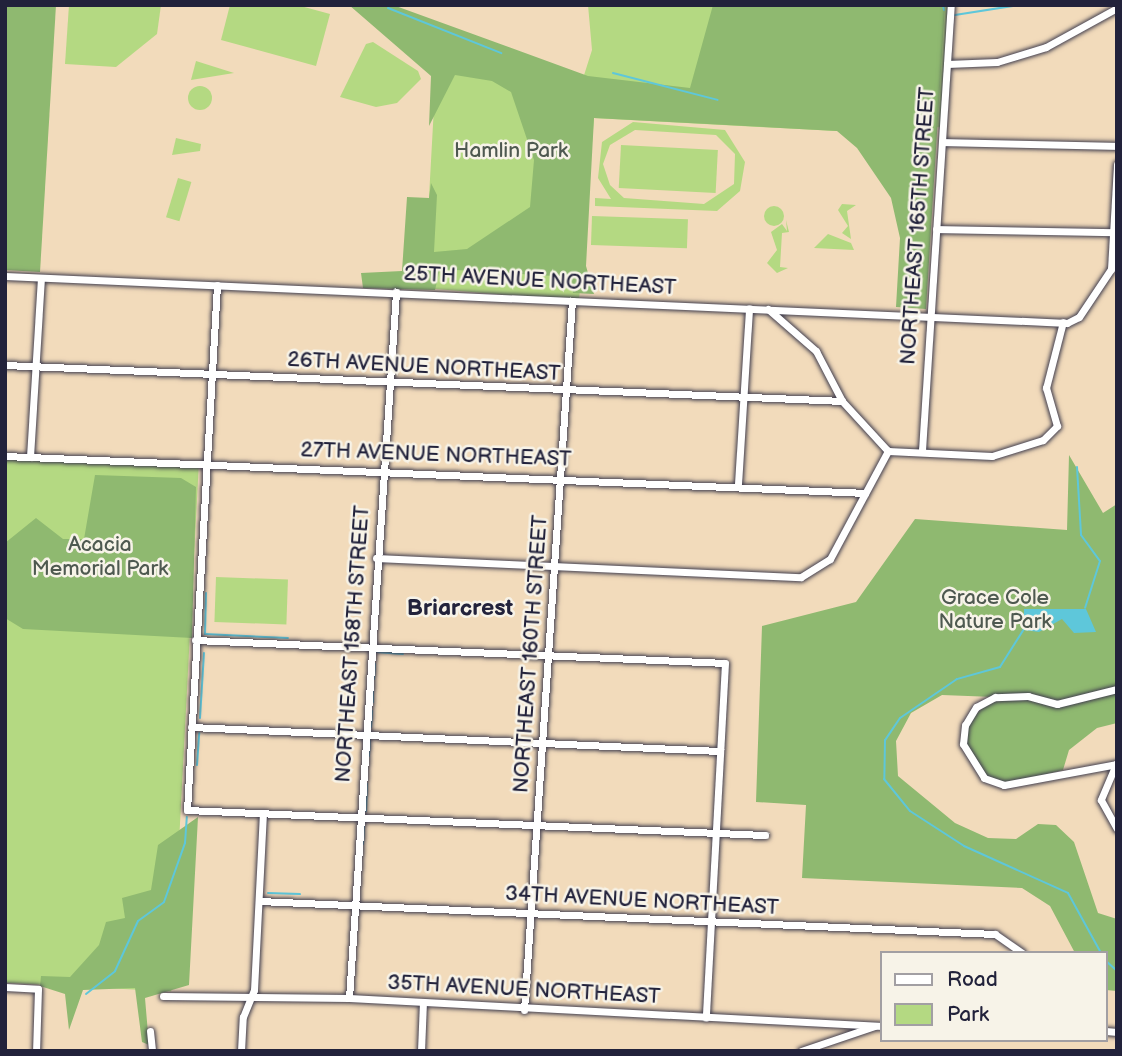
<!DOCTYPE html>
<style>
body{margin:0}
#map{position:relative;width:1122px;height:1056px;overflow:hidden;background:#f2dbbb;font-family:"Balsamiq Sans",sans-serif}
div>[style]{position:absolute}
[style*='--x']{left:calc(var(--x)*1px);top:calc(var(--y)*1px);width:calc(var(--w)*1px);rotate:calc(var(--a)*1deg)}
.green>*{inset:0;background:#b4d982;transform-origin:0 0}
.round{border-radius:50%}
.forest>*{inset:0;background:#8fb970}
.water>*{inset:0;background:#5ec7da}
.stream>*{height:2px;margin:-1px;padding:0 1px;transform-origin:1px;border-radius:1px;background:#5ec7da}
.roads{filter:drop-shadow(0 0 2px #413e4e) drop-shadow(0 0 2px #413e4e)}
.minor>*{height:7px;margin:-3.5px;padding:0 3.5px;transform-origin:3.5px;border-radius:3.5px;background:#fff}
span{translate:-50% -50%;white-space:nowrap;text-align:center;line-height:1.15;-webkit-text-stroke:5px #f7f3e8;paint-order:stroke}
.park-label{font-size:21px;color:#4e5950}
.street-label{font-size:21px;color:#22223b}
.neighbourhood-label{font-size:23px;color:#22223b;font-weight:700}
.frame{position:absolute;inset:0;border:7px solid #22223b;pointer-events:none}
.legend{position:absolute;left:880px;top:951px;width:228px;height:91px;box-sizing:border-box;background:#f7f3e8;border:2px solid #a29fa3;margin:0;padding:9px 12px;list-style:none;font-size:21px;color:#22223b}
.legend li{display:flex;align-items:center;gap:14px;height:35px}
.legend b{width:35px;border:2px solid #a29fa3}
</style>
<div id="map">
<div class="green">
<i style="clip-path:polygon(69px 5px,161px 5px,157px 34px,116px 67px,65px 64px)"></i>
<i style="clip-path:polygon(230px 5px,297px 5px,330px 14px,316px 66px,221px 40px)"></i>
<i style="clip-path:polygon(588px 5px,951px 5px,944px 127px,836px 131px,594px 118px,579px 301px,424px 288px,438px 34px,579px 91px,592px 50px)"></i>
<i style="clip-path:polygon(373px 42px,418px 71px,421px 79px,397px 103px,376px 107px,340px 97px,366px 44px)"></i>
<i style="clip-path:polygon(196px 61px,234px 73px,191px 80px)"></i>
<i class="round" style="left:188px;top:86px;width:24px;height:24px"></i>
<i style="clip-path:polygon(evenodd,633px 122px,725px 130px,745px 162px,740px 191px,717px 211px,595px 206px,595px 198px,611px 199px,598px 178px,602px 142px,633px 122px,635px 130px,716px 135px,735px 154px,734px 184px,704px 204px,624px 198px,610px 185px,603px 164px,610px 145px,635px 130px)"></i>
<i style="clip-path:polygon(176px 138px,201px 144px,200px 151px,172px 155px)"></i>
<i style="left:621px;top:145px;width:97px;height:43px;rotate:3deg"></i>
<i style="left:178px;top:178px;width:14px;height:41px;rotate:17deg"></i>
<i style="clip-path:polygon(842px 204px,856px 205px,847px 211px,851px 239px,842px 233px,848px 226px,838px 210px)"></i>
<i class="round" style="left:764px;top:206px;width:20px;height:20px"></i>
<i style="left:592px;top:216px;width:96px;height:29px;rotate:2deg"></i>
<i style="clip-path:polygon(786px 220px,789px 232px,782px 233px,780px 267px,788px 268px,777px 273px,767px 263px,777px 250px,771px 232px,782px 224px,787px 231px)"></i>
<i style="clip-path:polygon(828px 234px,851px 243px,854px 250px,814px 248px)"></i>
<i style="left:5px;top:456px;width:194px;height:526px;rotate:3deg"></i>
<i style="left:216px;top:577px;width:72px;height:45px;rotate:2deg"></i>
</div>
<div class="forest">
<i style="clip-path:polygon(5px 5px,56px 5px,40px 272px,5px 270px)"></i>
<i style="clip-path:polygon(349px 5px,393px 5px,588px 76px,690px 88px,713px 5px,945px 5px,926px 309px,896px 307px,900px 238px,891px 198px,857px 148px,837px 131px,594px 118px,586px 266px,594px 294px,573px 293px,571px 277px,440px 269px,435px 290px,363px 288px,361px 273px,402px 271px,407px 197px,429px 198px,431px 183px,437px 195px,434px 252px,467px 249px,530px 207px,534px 160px,511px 92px,492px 81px,455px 75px,429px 126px,431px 76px)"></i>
<i style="clip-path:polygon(1069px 455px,1103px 513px,1117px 504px,1117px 723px,1097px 728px,1069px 750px,1063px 770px,1004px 785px,984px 778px,963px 744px,965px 725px,994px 697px,942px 695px,911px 713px,896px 741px,898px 776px,955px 823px,988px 838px,1016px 839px,1038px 824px,1056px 825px,1074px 842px,1098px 913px,1117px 919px,1117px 991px,1106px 990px,1106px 953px,1075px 953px,1050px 906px,1022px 888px,802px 878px,806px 805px,756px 802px,762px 626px,856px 602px,915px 519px,1067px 530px)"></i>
<i style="clip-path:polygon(95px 475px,181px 478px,196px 487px,192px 638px,23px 629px,5px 618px,5px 543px,36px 518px,63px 539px,84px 539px)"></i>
<i style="clip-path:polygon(198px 817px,189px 985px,145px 998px,149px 1045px,142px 1042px,135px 988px,83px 990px,69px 1030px,65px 994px,40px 986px,41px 976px,70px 977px,99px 945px,106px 922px,125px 918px,122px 898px,151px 890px,158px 845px)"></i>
</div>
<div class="water">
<i style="clip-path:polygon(1024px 609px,1086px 609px,1096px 632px,1074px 633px,1062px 619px,1039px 632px,1024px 630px)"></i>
</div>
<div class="stream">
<i style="--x:943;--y:5;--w:5;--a:79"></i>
<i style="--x:388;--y:8;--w:122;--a:21.7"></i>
<i style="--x:955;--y:15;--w:65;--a:-8.9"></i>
<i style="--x:613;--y:73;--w:108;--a:14.4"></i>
<i style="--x:1077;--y:467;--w:68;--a:86.6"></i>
<i style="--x:1081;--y:535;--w:32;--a:54"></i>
<i style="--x:1100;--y:561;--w:49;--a:107.7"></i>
<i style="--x:206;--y:593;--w:41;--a:91.4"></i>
<i style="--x:205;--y:634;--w:83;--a:2.8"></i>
<i style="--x:1024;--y:629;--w:45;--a:122.3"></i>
<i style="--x:1000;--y:667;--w:45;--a:164.4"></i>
<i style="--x:957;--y:679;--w:69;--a:145.6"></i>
<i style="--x:900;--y:718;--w:27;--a:124"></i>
<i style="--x:885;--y:740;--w:39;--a:91"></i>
<i style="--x:884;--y:779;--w:41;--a:50.9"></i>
<i style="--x:910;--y:811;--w:64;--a:32.9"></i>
<i style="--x:964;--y:846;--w:114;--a:24.3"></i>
<i style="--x:1068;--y:893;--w:68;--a:61.2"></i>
<i style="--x:376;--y:652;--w:27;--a:4"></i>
<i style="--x:374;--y:679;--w:15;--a:-86"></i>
<i style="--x:373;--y:702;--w:13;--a:-90"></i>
<i style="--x:200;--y:718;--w:65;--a:-86.5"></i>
<i style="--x:371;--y:727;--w:16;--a:-86"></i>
<i style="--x:369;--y:756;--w:17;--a:-87"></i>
<i style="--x:197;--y:765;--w:32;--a:-86"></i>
<i style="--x:366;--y:811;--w:27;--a:-88"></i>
<i style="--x:363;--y:844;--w:18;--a:-87"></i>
<i style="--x:268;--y:893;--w:32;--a:2"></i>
<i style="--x:1106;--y:961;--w:15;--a:42"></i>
<i style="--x:86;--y:994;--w:37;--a:-38"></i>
<i style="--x:115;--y:971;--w:55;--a:-65.3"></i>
<i style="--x:138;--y:921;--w:32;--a:-36"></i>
<i style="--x:164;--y:902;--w:63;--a:-70.4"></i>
<i style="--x:185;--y:843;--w:26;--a:-86"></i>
</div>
<div class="roads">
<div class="minor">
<i style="--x:947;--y:64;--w:50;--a:-2.3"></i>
<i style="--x:997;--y:62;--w:51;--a:-17"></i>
<i style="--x:1046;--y:47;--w:81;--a:-28.8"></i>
<i style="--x:943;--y:142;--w:174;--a:1.3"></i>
<i style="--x:936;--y:229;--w:176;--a:1"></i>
<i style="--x:5;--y:276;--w:1063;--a:2.53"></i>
<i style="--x:1067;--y:323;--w:13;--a:-27"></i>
<i style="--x:1079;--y:317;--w:58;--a:-56.3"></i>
<i style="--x:1111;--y:269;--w:105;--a:-86.7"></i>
<i style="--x:217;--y:285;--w:526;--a:93.27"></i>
<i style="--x:187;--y:810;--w:579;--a:2.48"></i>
<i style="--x:768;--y:309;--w:64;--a:41.2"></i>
<i style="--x:816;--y:351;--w:56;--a:62.5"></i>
<i style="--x:842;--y:401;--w:68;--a:47.4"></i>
<i style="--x:5;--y:365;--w:838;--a:2.46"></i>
<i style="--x:922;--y:450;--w:446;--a:-86.3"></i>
<i style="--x:888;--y:451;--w:104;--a:2.8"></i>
<i style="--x:992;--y:456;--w:53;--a:-17.4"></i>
<i style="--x:1043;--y:440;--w:20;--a:-45"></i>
<i style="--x:1057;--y:426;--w:40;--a:-106"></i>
<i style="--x:1046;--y:388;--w:68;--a:-75.6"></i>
<i style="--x:5;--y:456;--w:861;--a:2.46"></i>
<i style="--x:30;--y:457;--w:179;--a:-86.5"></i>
<i style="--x:738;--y:484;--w:176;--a:-86.4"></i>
<i style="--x:376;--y:558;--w:425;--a:2.6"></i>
<i style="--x:801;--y:577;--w:34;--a:-32"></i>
<i style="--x:830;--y:559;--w:123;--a:-61.8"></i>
<i style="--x:195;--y:640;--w:530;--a:2.48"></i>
<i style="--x:725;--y:663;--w:355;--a:93.1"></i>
<i style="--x:1117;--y:689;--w:62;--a:166"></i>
<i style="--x:1057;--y:704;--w:30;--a:-165"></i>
<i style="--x:1028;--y:696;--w:33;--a:178"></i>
<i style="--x:995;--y:697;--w:21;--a:152"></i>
<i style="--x:976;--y:707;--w:21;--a:121"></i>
<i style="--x:965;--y:725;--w:19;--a:96"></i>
<i style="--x:963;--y:744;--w:40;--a:58"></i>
<i style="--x:984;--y:778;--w:21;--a:19"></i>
<i style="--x:1004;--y:785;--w:115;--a:-10.5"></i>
<i style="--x:191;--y:727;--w:530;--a:2.6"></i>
<i style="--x:1116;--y:764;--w:39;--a:113"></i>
<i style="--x:1101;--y:800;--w:33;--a:61"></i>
<i style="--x:259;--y:901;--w:737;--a:2.57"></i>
<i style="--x:995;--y:934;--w:33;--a:35"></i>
<i style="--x:5;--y:987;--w:33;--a:3"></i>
<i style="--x:38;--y:989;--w:62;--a:91.8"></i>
<i style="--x:163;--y:996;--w:186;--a:0.6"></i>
<i style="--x:349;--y:998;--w:534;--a:3.01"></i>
<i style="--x:349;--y:998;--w:708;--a:-86.19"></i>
<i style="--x:524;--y:1010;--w:711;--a:-86.13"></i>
<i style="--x:150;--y:1031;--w:20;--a:84"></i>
<i style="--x:1106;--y:1031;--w:11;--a:5"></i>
<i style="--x:241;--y:1051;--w:34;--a:-87"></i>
<i style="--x:243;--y:1017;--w:29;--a:-68"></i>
<i style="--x:254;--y:990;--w:177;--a:-87.1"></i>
<i style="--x:421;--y:1051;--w:49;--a:-87.7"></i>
<i style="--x:801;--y:1051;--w:78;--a:-18.7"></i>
</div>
</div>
<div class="park-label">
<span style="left:511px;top:151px">Hamlin Park</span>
<span style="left:100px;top:557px">Acacia<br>Memorial Park</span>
<span style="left:995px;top:610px">Grace Cole<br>Nature Park</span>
</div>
<div class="street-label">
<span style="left:918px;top:226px;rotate:-86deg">NORTHEAST 165TH STREET</span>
<span style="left:540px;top:281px;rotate:3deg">25TH AVENUE NORTHEAST</span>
<span style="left:424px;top:367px;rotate:3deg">26TH AVENUE NORTHEAST</span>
<span style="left:436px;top:455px;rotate:2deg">27TH AVENUE NORTHEAST</span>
<span style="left:353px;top:644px;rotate:-86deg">NORTHEAST 158TH STREET</span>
<span style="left:531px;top:654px;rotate:-86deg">NORTHEAST 160TH STREET</span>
<span style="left:642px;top:901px;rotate:3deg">34TH AVENUE NORTHEAST</span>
<span style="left:524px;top:990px;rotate:3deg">35TH AVENUE NORTHEAST</span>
</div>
<div class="neighbourhood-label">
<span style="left:460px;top:608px">Briarcrest</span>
</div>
<div class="frame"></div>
<ul class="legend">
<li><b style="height:9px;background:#fff"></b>Road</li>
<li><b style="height:19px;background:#b4d982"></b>Park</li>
</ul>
</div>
